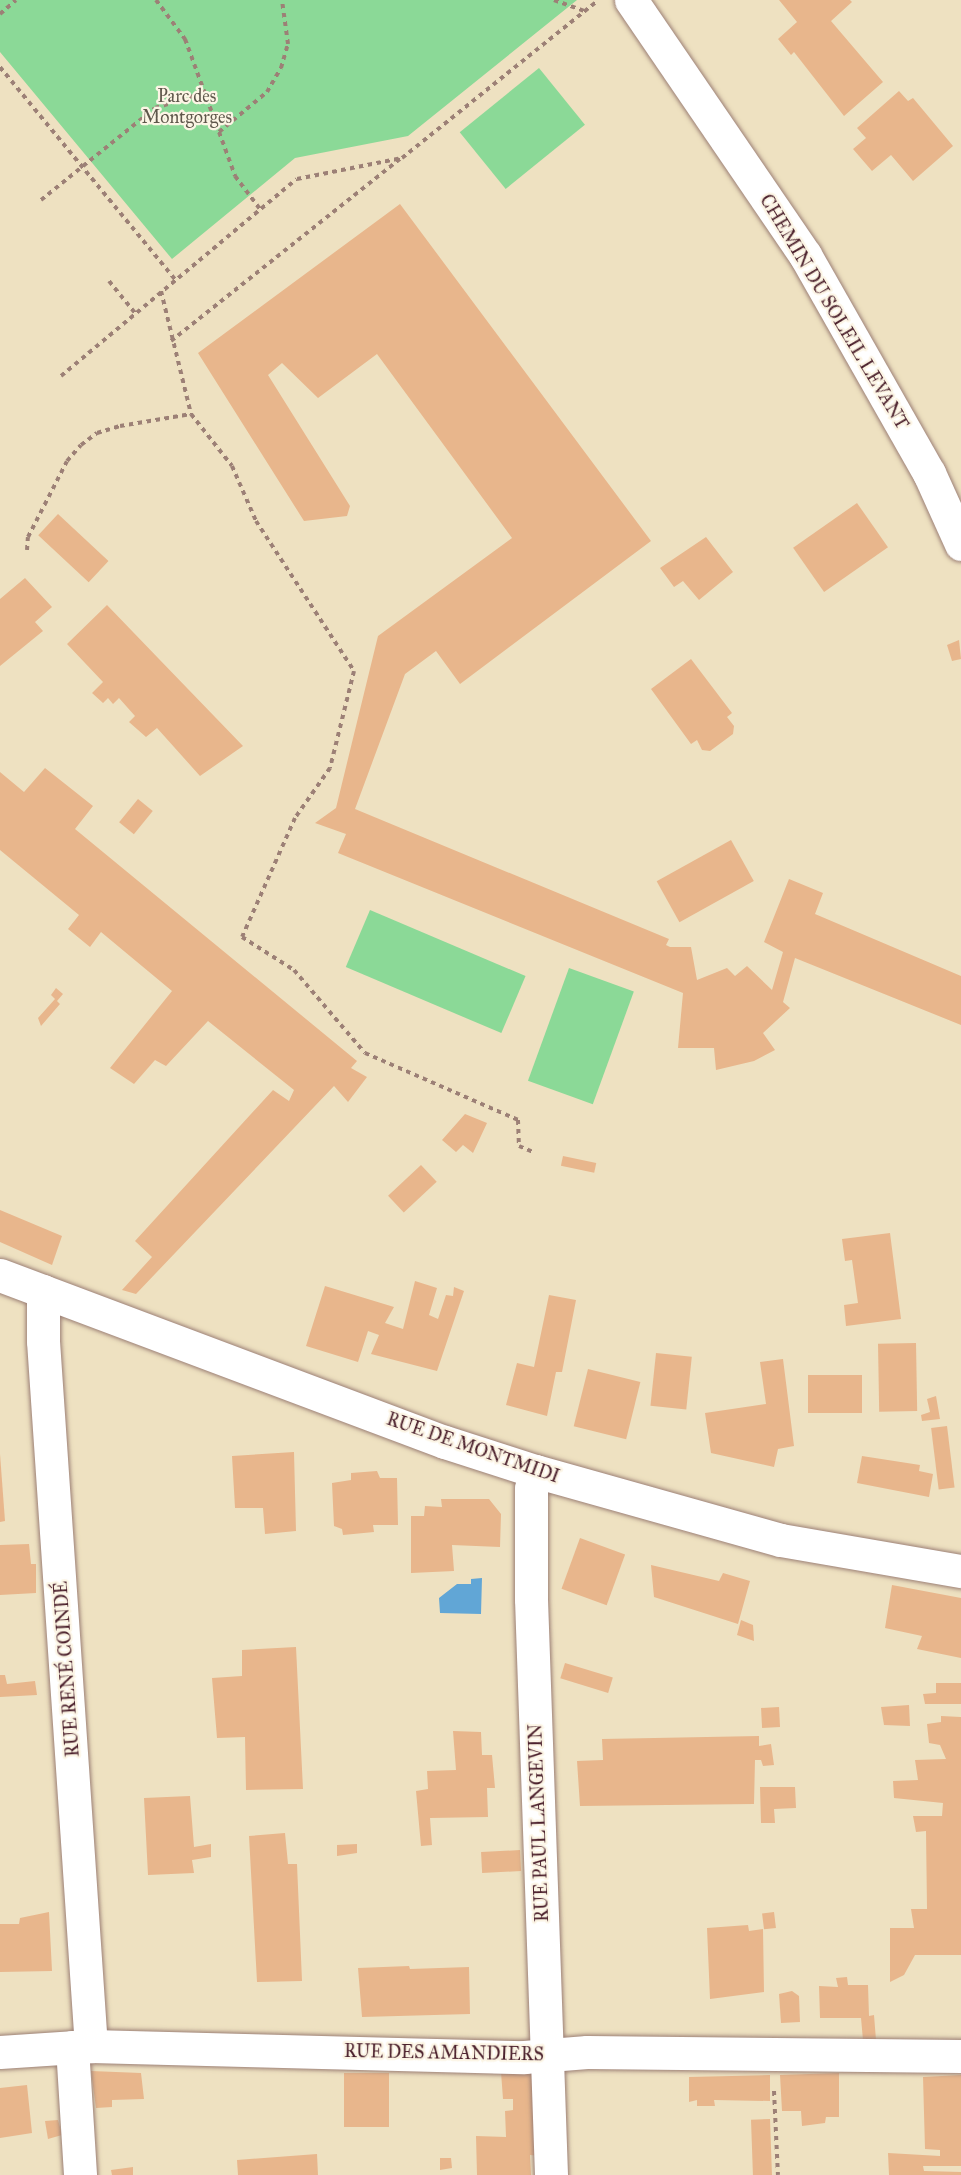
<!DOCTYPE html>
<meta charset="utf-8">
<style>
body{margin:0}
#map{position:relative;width:961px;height:2175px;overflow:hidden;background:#eee1c1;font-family:"IM FELL Great Primer",serif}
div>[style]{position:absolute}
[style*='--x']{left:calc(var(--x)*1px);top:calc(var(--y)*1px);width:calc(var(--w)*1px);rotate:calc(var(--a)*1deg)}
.green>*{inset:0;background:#8bd997;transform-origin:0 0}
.water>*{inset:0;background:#61a6d6}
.building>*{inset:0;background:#e8b68c;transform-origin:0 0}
.path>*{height:4px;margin-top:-2px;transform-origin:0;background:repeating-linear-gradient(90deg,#9c8076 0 4.5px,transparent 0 9px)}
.roads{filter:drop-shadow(0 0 2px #9c8076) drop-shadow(0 0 2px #9c8076)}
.street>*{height:33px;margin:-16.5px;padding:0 16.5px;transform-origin:16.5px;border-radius:16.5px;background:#fff}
span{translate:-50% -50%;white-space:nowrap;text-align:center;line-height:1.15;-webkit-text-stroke:4.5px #fcf5e5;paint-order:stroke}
.park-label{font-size:18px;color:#5e574b}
.street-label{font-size:18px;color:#4a1f2b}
</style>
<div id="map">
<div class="green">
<i style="clip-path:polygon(0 0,577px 0,408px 136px,295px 158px,172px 259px,0 52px)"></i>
<i style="left:539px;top:68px;width:73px;height:102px;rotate:51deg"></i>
<i style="left:370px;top:910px;width:169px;height:62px;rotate:23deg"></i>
<i style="left:569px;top:968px;width:69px;height:120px;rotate:20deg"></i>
</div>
<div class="water">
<i style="clip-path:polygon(482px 1578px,481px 1614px,440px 1613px,439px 1598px,457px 1584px,471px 1584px,471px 1579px)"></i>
</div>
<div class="building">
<i style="clip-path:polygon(779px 0,850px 0,852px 2px,831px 21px,883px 82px,844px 116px,794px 52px,791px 55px,778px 39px,797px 22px)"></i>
<i style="clip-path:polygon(899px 91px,908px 101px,913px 98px,953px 146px,913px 181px,891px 155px,872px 171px,853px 149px,866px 138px,857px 128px)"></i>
<i style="clip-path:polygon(400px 204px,651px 541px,460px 684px,436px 651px,405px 674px,355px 809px,669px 939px,666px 945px,670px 947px,691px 947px,697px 980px,727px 968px,735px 976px,747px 966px,772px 990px,783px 952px,764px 942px,789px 879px,823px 893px,815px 914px,961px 976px,961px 1025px,795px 958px,783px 1002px,790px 1008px,763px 1033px,775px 1050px,754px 1061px,716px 1070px,714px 1048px,678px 1048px,683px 993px,338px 853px,346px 834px,315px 823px,336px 808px,378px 636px,512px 538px,377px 354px,318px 398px,282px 363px,268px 375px,350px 506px,347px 516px,304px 521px,198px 353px)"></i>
<i style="left:857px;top:503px;width:54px;height:78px;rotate:55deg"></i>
<i style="left:58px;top:514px;width:69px;height:29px;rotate:43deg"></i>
<i style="clip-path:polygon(706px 537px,733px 572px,699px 600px,683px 581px,674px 587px,660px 568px)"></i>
<i style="clip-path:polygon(25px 578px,52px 607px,35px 622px,43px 631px,0 666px,0 599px)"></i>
<i style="clip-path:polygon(107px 605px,159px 659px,243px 746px,200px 776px,157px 728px,146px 737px,129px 722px,135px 716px,119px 698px,113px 704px,108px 698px,103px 703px,92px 693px,103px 682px,67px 644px)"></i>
<i style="clip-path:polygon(959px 640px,961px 659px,952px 661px,947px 645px)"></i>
<i style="clip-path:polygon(691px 659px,732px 713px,727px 717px,734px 726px,733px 734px,710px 751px,702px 750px,697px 740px,691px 744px,651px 689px)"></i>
<i style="clip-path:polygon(45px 768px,93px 806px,75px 829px,357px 1061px,351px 1068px,367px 1077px,348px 1102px,334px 1086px,136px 1294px,122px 1290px,152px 1257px,135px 1241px,273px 1090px,289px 1101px,294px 1090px,208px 1021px,166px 1066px,155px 1060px,134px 1084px,110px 1068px,172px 991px,101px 932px,90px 947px,68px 929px,79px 915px,0 850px,0 772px,24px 792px)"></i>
<i style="left:138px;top:799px;width:19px;height:30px;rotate:39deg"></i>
<i style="left:731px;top:840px;width:47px;height:85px;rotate:61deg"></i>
<i style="clip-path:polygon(56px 988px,63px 994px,57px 1001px,60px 1004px,41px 1026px,38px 1018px,55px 999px,51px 995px)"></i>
<i style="clip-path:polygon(465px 1114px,487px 1123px,473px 1153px,463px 1145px,456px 1152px,442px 1140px)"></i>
<i style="left:563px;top:1156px;width:34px;height:10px;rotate:12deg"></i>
<i style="left:421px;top:1165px;width:23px;height:45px;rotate:47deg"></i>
<i style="clip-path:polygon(0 1210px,62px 1236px,52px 1265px,0 1242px)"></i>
<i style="clip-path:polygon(890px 1233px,901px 1319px,846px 1326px,844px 1305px,858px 1303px,852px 1260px,845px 1261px,842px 1239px)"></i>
<i style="clip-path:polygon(415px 1281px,437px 1288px,429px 1315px,438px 1319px,446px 1295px,453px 1296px,454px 1287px,464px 1291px,437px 1371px,371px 1354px,379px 1335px,368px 1331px,358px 1362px,306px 1346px,325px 1286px,394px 1307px,385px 1323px,403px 1329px)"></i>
<i style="clip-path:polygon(549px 1295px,576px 1300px,562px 1372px,556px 1372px,547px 1416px,506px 1405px,517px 1363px,534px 1367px)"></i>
<i style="left:916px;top:1343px;width:68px;height:38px;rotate:89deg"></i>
<i style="left:656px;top:1353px;width:36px;height:53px;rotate:6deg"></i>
<i style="clip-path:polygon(783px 1359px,794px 1446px,778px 1449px,774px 1467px,711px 1453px,705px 1413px,766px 1404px,760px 1362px)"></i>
<i style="left:588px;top:1369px;width:54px;height:59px;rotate:14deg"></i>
<i style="left:808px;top:1375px;width:54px;height:38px"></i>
<i style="clip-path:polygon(936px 1396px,940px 1419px,922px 1421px,921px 1415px,930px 1412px,927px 1399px)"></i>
<i style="left:947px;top:1426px;width:62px;height:16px;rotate:83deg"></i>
<i style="clip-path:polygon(294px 1452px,296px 1531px,265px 1534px,263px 1508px,235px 1508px,232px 1456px)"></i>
<i style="clip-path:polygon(0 1454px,5px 1521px,0 1522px)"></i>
<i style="clip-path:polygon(862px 1456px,920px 1465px,919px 1471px,933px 1474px,929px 1497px,857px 1483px)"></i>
<i style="clip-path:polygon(377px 1471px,380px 1478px,397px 1478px,398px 1525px,373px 1525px,374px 1532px,343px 1535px,342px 1529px,334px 1526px,332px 1483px,351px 1480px,351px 1473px)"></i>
<i style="clip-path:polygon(441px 1499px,489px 1499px,501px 1514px,500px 1547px,452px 1545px,454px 1571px,411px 1573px,411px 1516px,424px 1516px,425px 1506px,442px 1507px)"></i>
<i style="left:580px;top:1538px;width:48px;height:54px;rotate:20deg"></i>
<i style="clip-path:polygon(29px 1544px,31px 1564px,36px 1564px,36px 1593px,0 1595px,0 1545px)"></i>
<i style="clip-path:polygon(651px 1565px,719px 1581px,723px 1573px,750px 1581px,738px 1624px,654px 1597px)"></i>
<i style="clip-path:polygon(892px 1585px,961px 1598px,961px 1658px,917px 1649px,922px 1636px,885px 1628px)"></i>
<i style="clip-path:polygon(741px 1620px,753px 1625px,754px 1641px,737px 1635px)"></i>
<i style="clip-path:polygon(296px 1647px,303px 1789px,246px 1790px,245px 1737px,217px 1738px,212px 1678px,242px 1676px,242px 1650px)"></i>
<i style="left:565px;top:1663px;width:50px;height:16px;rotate:17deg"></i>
<i style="clip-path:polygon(0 1675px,5px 1675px,7px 1684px,35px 1681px,37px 1695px,0 1697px)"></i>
<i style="clip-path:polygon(936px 1683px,961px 1683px,961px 1704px,925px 1704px,923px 1694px,936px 1693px)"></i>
<i style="clip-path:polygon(909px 1705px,910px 1726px,884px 1725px,881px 1707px)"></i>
<i style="left:779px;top:1707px;width:20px;height:18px;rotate:87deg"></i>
<i style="clip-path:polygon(941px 1716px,961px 1717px,961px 1955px,915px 1955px,904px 1975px,890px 1982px,890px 1928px,914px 1928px,911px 1909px,927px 1909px,926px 1831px,916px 1832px,913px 1816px,942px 1816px,943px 1803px,894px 1798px,893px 1781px,918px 1780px,915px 1760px,946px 1759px,940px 1745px,929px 1743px,927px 1724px,941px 1722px)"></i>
<i style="clip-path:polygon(453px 1731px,481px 1732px,482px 1755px,492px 1755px,495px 1788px,487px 1788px,488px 1817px,430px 1818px,432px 1845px,421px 1846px,416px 1791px,428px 1789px,427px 1771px,456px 1770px)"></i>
<i style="clip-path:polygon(759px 1736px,759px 1746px,771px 1744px,774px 1765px,763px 1766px,761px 1760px,755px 1760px,754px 1804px,580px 1806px,577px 1761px,603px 1760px,602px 1739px)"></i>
<i style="clip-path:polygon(760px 1787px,795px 1787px,796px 1808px,774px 1809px,775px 1823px,761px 1823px)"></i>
<i style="clip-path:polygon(190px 1796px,194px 1847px,211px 1844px,211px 1857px,192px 1860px,194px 1873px,148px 1875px,144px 1798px)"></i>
<i style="clip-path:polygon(285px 1833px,288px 1864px,297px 1864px,302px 1981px,257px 1982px,249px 1836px)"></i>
<i style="clip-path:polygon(357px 1844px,357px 1853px,337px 1856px,337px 1845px)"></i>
<i style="left:520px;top:1850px;width:21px;height:39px;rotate:87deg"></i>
<i style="clip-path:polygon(49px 1912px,52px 1971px,0 1972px,0 1924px,19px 1924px,20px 1918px)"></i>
<i style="left:774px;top:1912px;width:16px;height:12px;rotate:83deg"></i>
<i style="clip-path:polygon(748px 1925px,749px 1931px,763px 1929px,764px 1992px,710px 1999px,707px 1928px)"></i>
<i style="clip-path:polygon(409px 1966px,410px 1969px,469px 1967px,470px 2014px,362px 2017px,358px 1968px)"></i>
<i style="clip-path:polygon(847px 1977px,848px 1985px,868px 1985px,869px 2016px,874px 2015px,876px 2040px,863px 2040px,861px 2018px,820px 2018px,819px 1986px,838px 1987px,836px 1978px)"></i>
<i style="clip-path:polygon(792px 1991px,799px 1996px,800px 2022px,781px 2023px,779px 1994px)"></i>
<i style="clip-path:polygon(91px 2071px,141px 2073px,144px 2099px,112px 2100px,112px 2107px,96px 2108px)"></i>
<i style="clip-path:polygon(501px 2072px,537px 2072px,542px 2156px,530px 2155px,531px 2175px,477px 2175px,476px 2136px,506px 2137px,505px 2111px,513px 2110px,513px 2099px,503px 2099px)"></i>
<i style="left:344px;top:2073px;width:45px;height:54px"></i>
<i style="clip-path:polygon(839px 2073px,839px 2117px,826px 2117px,825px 2123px,802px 2126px,801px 2111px,782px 2111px,780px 2075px)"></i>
<i style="clip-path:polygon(770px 2075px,770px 2101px,714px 2100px,715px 2106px,697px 2106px,697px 2100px,689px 2102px,689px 2077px)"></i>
<i style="clip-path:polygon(961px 2075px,961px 2166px,923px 2166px,924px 2171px,961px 2172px,961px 2175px,889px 2175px,888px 2153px,940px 2156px,940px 2150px,925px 2149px,923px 2077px)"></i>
<i style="clip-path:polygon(27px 2085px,32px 2133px,0 2138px,0 2088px)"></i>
<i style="left:770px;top:2119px;width:56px;height:19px;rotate:88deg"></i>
<i style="clip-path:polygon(58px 2120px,62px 2135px,48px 2139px,45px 2121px)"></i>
<i style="clip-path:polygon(317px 2154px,318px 2175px,238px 2175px,237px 2160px)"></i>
<i style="clip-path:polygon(440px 2158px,451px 2158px,452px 2168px,440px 2170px)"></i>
<i style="clip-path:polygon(133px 2167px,133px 2175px,112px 2175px,111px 2170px)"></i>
</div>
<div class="path">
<i style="--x:156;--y:0;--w:49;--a:53.4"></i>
<i style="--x:185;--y:39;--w:146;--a:69.9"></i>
<i style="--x:235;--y:176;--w:41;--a:52.9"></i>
<i style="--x:554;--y:0;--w:32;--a:20"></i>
<i style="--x:0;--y:14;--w:21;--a:-41"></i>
<i style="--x:0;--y:67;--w:275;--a:50.5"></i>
<i style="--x:219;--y:132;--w:62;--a:-39.8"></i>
<i style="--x:267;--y:92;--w:28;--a:-60"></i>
<i style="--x:281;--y:68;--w:25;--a:-74"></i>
<i style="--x:288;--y:44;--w:44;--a:-97.8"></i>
<i style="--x:41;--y:200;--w:146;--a:-38.9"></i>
<i style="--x:155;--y:108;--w:53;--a:-17.4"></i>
<i style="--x:109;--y:281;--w:41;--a:50.9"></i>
<i style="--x:161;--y:291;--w:127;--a:76.3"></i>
<i style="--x:191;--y:414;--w:66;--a:51.7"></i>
<i style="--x:232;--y:466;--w:60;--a:66.4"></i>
<i style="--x:256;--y:521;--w:179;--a:56.8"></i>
<i style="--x:354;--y:671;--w:100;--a:103.9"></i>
<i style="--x:330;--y:768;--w:61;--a:125"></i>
<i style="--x:295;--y:818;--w:130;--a:114"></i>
<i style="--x:242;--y:937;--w:62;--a:32.4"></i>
<i style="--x:294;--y:970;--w:109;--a:49.5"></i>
<i style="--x:365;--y:1053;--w:167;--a:23.6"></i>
<i style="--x:518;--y:1120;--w:26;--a:88"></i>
<i style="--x:519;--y:1146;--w:15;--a:23"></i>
<i style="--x:171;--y:341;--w:294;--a:-38.5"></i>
<i style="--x:61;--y:376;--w:307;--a:-39.9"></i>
<i style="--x:297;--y:179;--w:107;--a:-11.3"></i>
<i style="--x:402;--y:158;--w:249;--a:-38.8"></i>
<i style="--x:27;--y:550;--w:13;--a:-86"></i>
<i style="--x:28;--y:537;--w:85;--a:-62.8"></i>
<i style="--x:67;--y:461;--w:21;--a:-49"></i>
<i style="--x:81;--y:445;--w:20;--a:-37"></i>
<i style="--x:97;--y:433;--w:24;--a:-17"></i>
<i style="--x:120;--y:426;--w:72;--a:-9.6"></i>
<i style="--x:774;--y:2091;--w:84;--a:87.3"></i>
</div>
<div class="roads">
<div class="street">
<i style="--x:631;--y:0;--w:309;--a:55.7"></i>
<i style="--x:805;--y:255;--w:251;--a:60.4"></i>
<i style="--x:929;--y:473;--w:78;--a:65.7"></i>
<i style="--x:0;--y:1275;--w:475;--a:20.6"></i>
<i style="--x:445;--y:1442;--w:95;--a:17.9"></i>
<i style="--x:535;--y:1471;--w:255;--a:15.7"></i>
<i style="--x:781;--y:1540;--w:183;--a:9.8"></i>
<i style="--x:43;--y:1291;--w:50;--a:90"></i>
<i style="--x:43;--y:1341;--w:707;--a:86.11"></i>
<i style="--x:535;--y:1471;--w:18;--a:103"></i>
<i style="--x:531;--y:1489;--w:110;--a:90"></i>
<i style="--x:531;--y:1599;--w:576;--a:88.01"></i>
<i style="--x:72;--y:2047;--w:128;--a:86.4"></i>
<i style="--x:0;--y:2052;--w:91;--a:-3.8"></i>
<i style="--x:91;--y:2046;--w:433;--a:1.5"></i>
<i style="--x:524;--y:2057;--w:63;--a:-4.5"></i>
<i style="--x:587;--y:2052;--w:374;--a:0.6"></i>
</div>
</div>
<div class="park-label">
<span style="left:187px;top:107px">Parc des<br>Montgorges</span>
</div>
<div class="street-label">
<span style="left:834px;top:312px;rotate:59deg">CHEMIN DU SOLEIL LEVANT</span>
<span style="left:473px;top:1448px;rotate:19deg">RUE DE MONTMIDI</span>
<span style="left:67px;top:1669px;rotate:-94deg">RUE RENÉ COINDÉ</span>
<span style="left:539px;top:1823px;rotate:-92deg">RUE PAUL LANGEVIN</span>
<span style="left:444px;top:2053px;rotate:1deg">RUE DES AMANDIERS</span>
</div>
</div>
